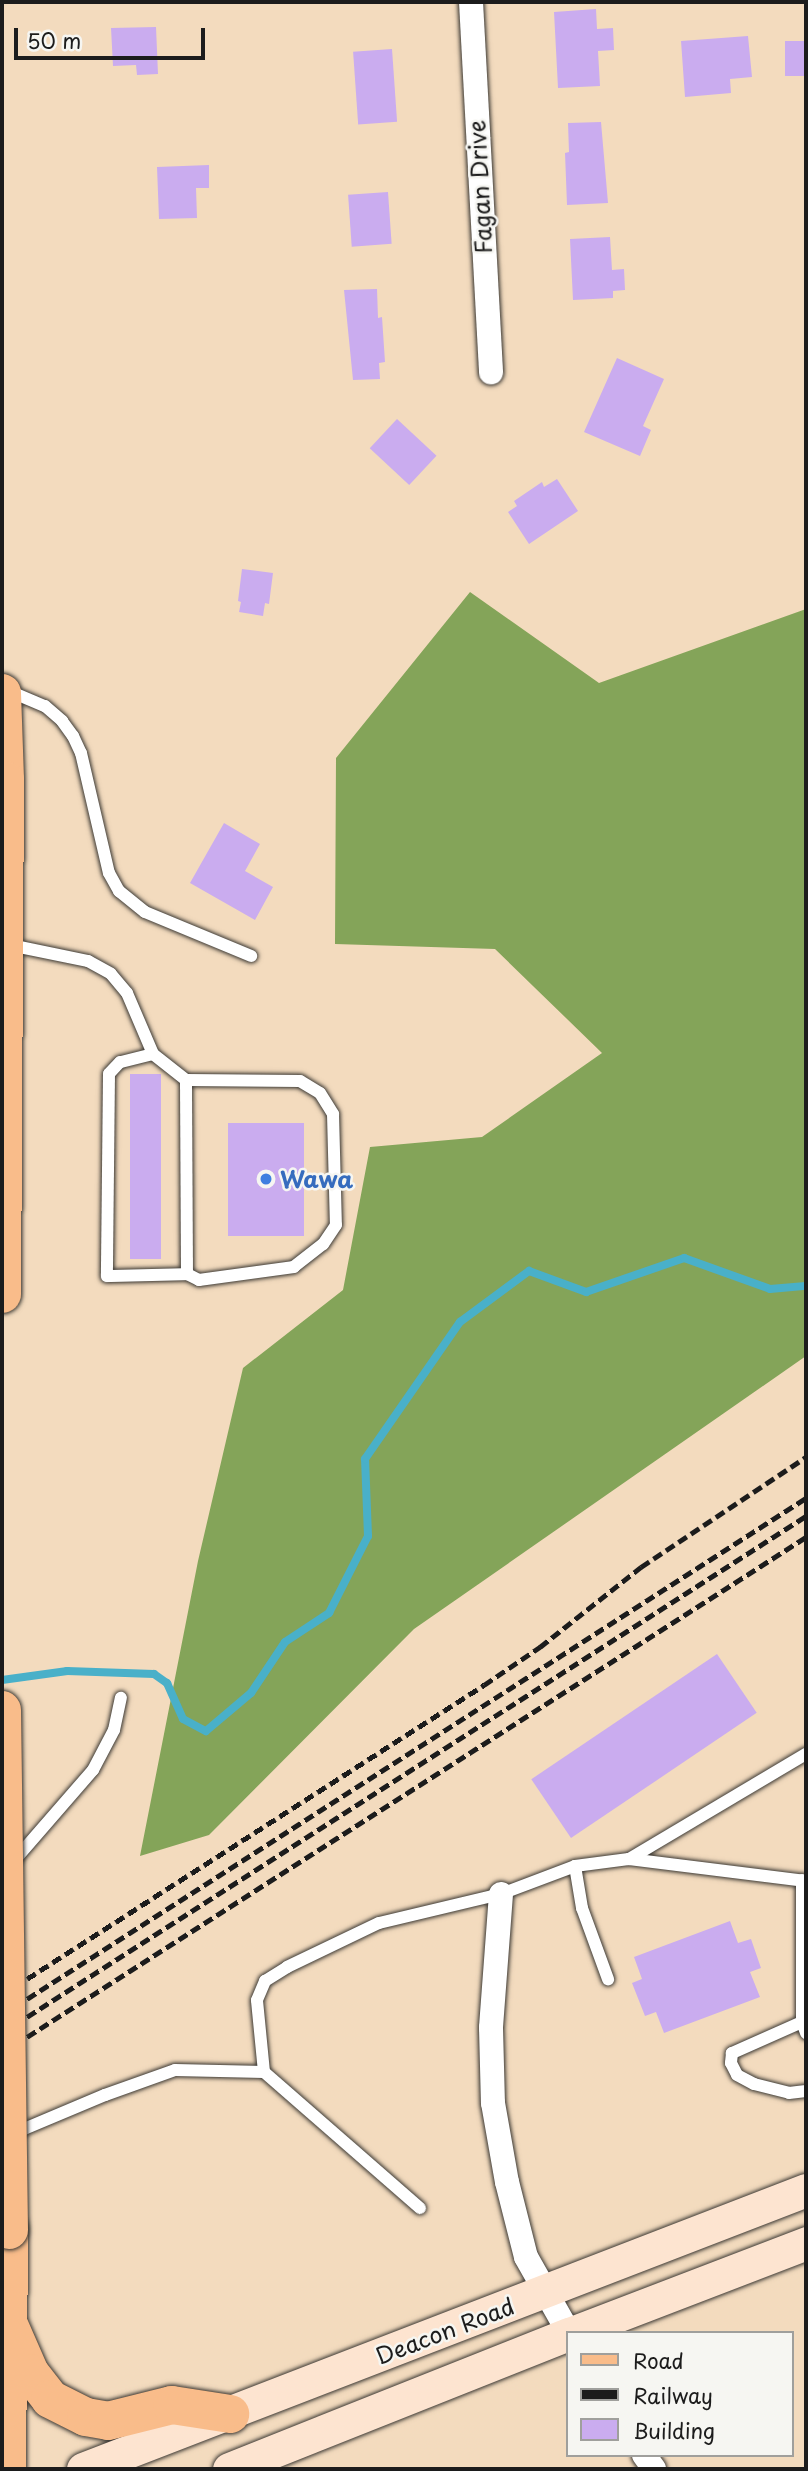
<!DOCTYPE html>
<style>
body{margin:0}
#map{position:relative;width:808px;height:2471px;overflow:hidden;background:#f3dbbe;font-family:"Playpen Sans",sans-serif}
div>[style]{position:absolute}
[style*='--x']{left:calc(var(--x)*1px);top:calc(var(--y)*1px);width:calc(var(--w)*1px);rotate:calc(var(--a)*1deg)}
.forest>*{inset:0;background:#84a459}
.stream>*{height:8px;margin:-4px;padding:0 4px;transform-origin:4px;border-radius:4px;background:#49b0c9}
.building>*{inset:0;background:#caacef;transform-origin:0 0}
.roads{filter:drop-shadow(0 0 2px #3c3934) drop-shadow(0 0 2px #3c3934)}
.service>*{height:12px;margin:-6px;padding:0 6px;transform-origin:6px;border-radius:6px;background:#fff}
.minor>*{height:24px;margin:-12px;padding:0 12px;transform-origin:12px;border-radius:12px;background:#fff}
.secondary>*{height:33px;margin:-16.5px;padding:0 16.5px;transform-origin:16.5px;border-radius:16.5px;background:#fde4d0}
.primary>*{height:38px;margin:-19px;padding:0 19px;transform-origin:19px;border-radius:19px;background:#f9bc8a}
.rail>*{height:5px;margin-top:-2.5px;transform-origin:0;background:repeating-linear-gradient(90deg,#1c1c1c 0 10px,transparent 0 15px)}
.bridges{filter:drop-shadow(0 0 2px #3c3934) drop-shadow(0 0 2px #3c3934)}
.primary-bridge>*{height:38px;margin:-19px;padding:0 19px;transform-origin:19px;border-radius:19px;background:#f9bc8a}
.dots>*{width:19px;height:19px;translate:-50% -50%;box-sizing:border-box;border:4px solid #f6f6f2;border-radius:50%}
span{translate:-50% -50%;white-space:nowrap;text-align:center;line-height:1.15;-webkit-text-stroke:5px #f6f6f2;paint-order:stroke}
.street-label{font-size:23px;color:#1c1c1c}
.shop-label{font-size:23px;color:#366cbe;font-weight:700}
.left{translate:0 -50%;text-align:left}
.frame{position:absolute;inset:0;border:4px solid #1c1c1c;pointer-events:none}
.legend{position:absolute;left:566px;top:2331px;width:228px;height:126px;box-sizing:border-box;background:#f6f6f2;border:2px solid #9f9f9c;margin:0;padding:9px 12px;list-style:none;font-size:21px;color:#1c1c1c}
.legend li{display:flex;align-items:center;gap:14px;height:35px}
.legend b{width:35px;border:2px solid #9f9f9c}
.scale{position:absolute;left:14px;top:28px;width:191px;height:32px;box-sizing:border-box;border:4px solid #1c1c1c;border-top:0;padding-left:9px;font-size:21px;line-height:24px;white-space:nowrap;color:#1c1c1c;-webkit-text-stroke:5px #f6f6f2;paint-order:stroke}
</style>
<div id="map">
<div class="forest">
<i style="clip-path:polygon(470px 592px,599px 683px,806px 609px,806px 1356px,414px 1629px,209px 1835px,140px 1856px,198px 1561px,243px 1368px,343px 1290px,370px 1147px,482px 1137px,602px 1053px,495px 949px,335px 944px,336px 758px)"></i>
</div>
<div class="stream">
<i style="--x:2;--y:1680;--w:66;--a:-7.9"></i>
<i style="--x:67;--y:1671;--w:87;--a:2"></i>
<i style="--x:154;--y:1674;--w:16;--a:35"></i>
<i style="--x:167;--y:1683;--w:39;--a:66"></i>
<i style="--x:183;--y:1719;--w:26;--a:28"></i>
<i style="--x:206;--y:1731;--w:59;--a:-40.2"></i>
<i style="--x:251;--y:1693;--w:61;--a:-56.3"></i>
<i style="--x:285;--y:1642;--w:53;--a:-33.4"></i>
<i style="--x:329;--y:1613;--w:86;--a:-63.1"></i>
<i style="--x:368;--y:1536;--w:77;--a:-92.2"></i>
<i style="--x:365;--y:1459;--w:167;--a:-55.3"></i>
<i style="--x:460;--y:1322;--w:86;--a:-36.5"></i>
<i style="--x:529;--y:1271;--w:61;--a:20.2"></i>
<i style="--x:586;--y:1292;--w:104;--a:-19.1"></i>
<i style="--x:684;--y:1258;--w:91;--a:19.8"></i>
<i style="--x:770;--y:1289;--w:36;--a:-5"></i>
</div>
<div class="building">
<i style="clip-path:polygon(596px 9px,597px 29px,613px 28px,614px 50px,598px 51px,600px 86px,558px 88px,554px 12px)"></i>
<i style="clip-path:polygon(156px 27px,158px 74px,137px 75px,136px 65px,113px 66px,111px 28px)"></i>
<i style="clip-path:polygon(748px 36px,752px 77px,730px 79px,731px 93px,685px 97px,681px 41px)"></i>
<i style="left:785px;top:41px;width:21px;height:35px"></i>
<i style="left:392px;top:49px;width:73px;height:39px;rotate:86deg"></i>
<i style="clip-path:polygon(601px 122px,608px 203px,567px 205px,565px 153px,569px 152px,568px 123px)"></i>
<i style="clip-path:polygon(209px 165px,209px 188px,196px 188px,197px 218px,159px 219px,157px 167px)"></i>
<i style="left:388px;top:192px;width:52px;height:40px;rotate:86deg"></i>
<i style="clip-path:polygon(610px 237px,612px 270px,624px 269px,625px 290px,613px 291px,613px 298px,573px 300px,570px 239px)"></i>
<i style="clip-path:polygon(377px 289px,378px 318px,382px 317px,385px 362px,379px 363px,380px 379px,353px 380px,344px 290px)"></i>
<i style="clip-path:polygon(617px 358px,664px 379px,643px 426px,651px 430px,640px 456px,584px 432px)"></i>
<i style="left:397px;top:419px;width:54px;height:40px;rotate:43deg"></i>
<i style="clip-path:polygon(557px 479px,578px 511px,529px 544px,508px 512px,517px 506px,514px 501px,542px 482px,544px 487px)"></i>
<i style="clip-path:polygon(242px 569px,273px 573px,269px 604px,265px 603px,263px 616px,239px 612px,241px 602px,238px 601px)"></i>
<i style="clip-path:polygon(224px 823px,260px 844px,245px 871px,273px 887px,255px 920px,190px 883px)"></i>
<i style="left:130px;top:1074px;width:31px;height:185px"></i>
<i style="left:228px;top:1123px;width:76px;height:113px"></i>
<i style="left:717px;top:1654px;width:71px;height:224px;rotate:56deg"></i>
<i style="clip-path:polygon(730px 1921px,738px 1943px,751px 1939px,761px 1968px,750px 1972px,760px 1997px,664px 2033px,656px 2012px,645px 2016px,632px 1983px,642px 1979px,634px 1957px)"></i>
</div>
<div class="roads">
<div class="service">
<i style="--x:9;--y:691;--w:39;--a:23"></i>
<i style="--x:45;--y:706;--w:23;--a:41"></i>
<i style="--x:62;--y:721;--w:19;--a:54"></i>
<i style="--x:73;--y:736;--w:19;--a:65"></i>
<i style="--x:81;--y:753;--w:123;--a:76.9"></i>
<i style="--x:109;--y:873;--w:21;--a:61"></i>
<i style="--x:119;--y:891;--w:33;--a:39"></i>
<i style="--x:145;--y:912;--w:115;--a:22.5"></i>
<i style="--x:10;--y:945;--w:80;--a:11.6"></i>
<i style="--x:88;--y:961;--w:26;--a:29"></i>
<i style="--x:111;--y:974;--w:25;--a:50"></i>
<i style="--x:127;--y:993;--w:66;--a:66.9"></i>
<i style="--x:153;--y:1054;--w:42;--a:38.2"></i>
<i style="--x:186;--y:1080;--w:114;--a:0.5"></i>
<i style="--x:300;--y:1081;--w:23;--a:31"></i>
<i style="--x:320;--y:1093;--w:25;--a:58"></i>
<i style="--x:333;--y:1114;--w:111;--a:88.5"></i>
<i style="--x:336;--y:1225;--w:23;--a:124"></i>
<i style="--x:323;--y:1244;--w:37;--a:142"></i>
<i style="--x:294;--y:1267;--w:96;--a:172.2"></i>
<i style="--x:199;--y:1280;--w:13;--a:-153"></i>
<i style="--x:187;--y:1274;--w:194;--a:-90.3"></i>
<i style="--x:153;--y:1054;--w:34;--a:166"></i>
<i style="--x:120;--y:1062;--w:16;--a:133"></i>
<i style="--x:109;--y:1074;--w:202;--a:90.6"></i>
<i style="--x:107;--y:1276;--w:80;--a:-1.4"></i>
<i style="--x:629;--y:1859;--w:206;--a:-30.7"></i>
<i style="--x:13;--y:1862;--w:122;--a:-49"></i>
<i style="--x:93;--y:1770;--w:45;--a:-62.3"></i>
<i style="--x:114;--y:1730;--w:33;--a:-78"></i>
<i style="--x:575;--y:1866;--w:43;--a:80.5"></i>
<i style="--x:582;--y:1908;--w:76;--a:69.9"></i>
<i style="--x:802;--y:1880;--w:142;--a:90"></i>
<i style="--x:802;--y:2022;--w:12;--a:70"></i>
<i style="--x:802;--y:2022;--w:77;--a:156.1"></i>
<i style="--x:732;--y:2053;--w:10;--a:96"></i>
<i style="--x:731;--y:2063;--w:13;--a:63"></i>
<i style="--x:737;--y:2075;--w:19;--a:28"></i>
<i style="--x:754;--y:2084;--w:36;--a:14"></i>
<i style="--x:789;--y:2093;--w:17;--a:-7"></i>
<i style="--x:264;--y:2072;--w:72;--a:-95.6"></i>
<i style="--x:257;--y:2000;--w:21;--a:-67"></i>
<i style="--x:265;--y:1981;--w:26;--a:-32"></i>
<i style="--x:287;--y:1967;--w:102;--a:-25.6"></i>
<i style="--x:379;--y:1923;--w:125;--a:-13.4"></i>
<i style="--x:501;--y:1894;--w:79;--a:-20.7"></i>
<i style="--x:575;--y:1866;--w:54;--a:-7.4"></i>
<i style="--x:629;--y:1859;--w:178;--a:7.1"></i>
<i style="--x:13;--y:2136;--w:13;--a:-32"></i>
<i style="--x:24;--y:2129;--w:88;--a:-22.8"></i>
<i style="--x:105;--y:2095;--w:74;--a:-19.7"></i>
<i style="--x:175;--y:2070;--w:89;--a:1.3"></i>
<i style="--x:264;--y:2072;--w:207;--a:41.1"></i>
</div>
<div class="minor">
<i style="--x:471;--y:2;--w:371;--a:86.9"></i>
<i style="--x:501;--y:1894;--w:134;--a:94.3"></i>
<i style="--x:491;--y:2028;--w:75;--a:88.5"></i>
<i style="--x:493;--y:2103;--w:80;--a:80"></i>
<i style="--x:507;--y:2182;--w:77;--a:75.8"></i>
<i style="--x:526;--y:2257;--w:87;--a:60.5"></i>
<i style="--x:644;--y:2455;--w:17;--a:54"></i>
</div>
<div class="secondary">
<i style="--x:572;--y:2333;--w:251;--a:-21"></i>
<i style="--x:83;--y:2469;--w:775;--a:-21.1"></i>
<i style="--x:229;--y:2469;--w:365;--a:-21.7"></i>
</div>
<div class="primary">
<i style="--x:2;--y:693;--w:87;--a:88"></i>
<i style="--x:5;--y:780;--w:514;--a:90.33"></i>
<i style="--x:10;--y:2327;--w:50;--a:66.5"></i>
<i style="--x:30;--y:2373;--w:33;--a:52"></i>
<i style="--x:50;--y:2399;--w:40;--a:26.6"></i>
<i style="--x:86;--y:2417;--w:22;--a:10"></i>
<i style="--x:108;--y:2421;--w:66;--a:-14"></i>
<i style="--x:172;--y:2405;--w:59;--a:8.8"></i>
<i style="--x:7;--y:2469;--w:239;--a:-89.5"></i>
</div>
</div>
<div class="rail">
<i style="--x:2;--y:1995;--w:573;--a:-32.75"></i>
<i style="--x:484;--y:1685;--w:68;--a:-34.2"></i>
<i style="--x:540;--y:1647;--w:129;--a:-38.4"></i>
<i style="--x:641;--y:1567;--w:198;--a:-33.7"></i>
<i style="--x:2;--y:2015;--w:956;--a:-32.74"></i>
<i style="--x:2;--y:2033;--w:956;--a:-32.74"></i>
<i style="--x:2;--y:2053;--w:955;--a:-32.69"></i>
</div>
<div class="bridges">
<div class="primary-bridge">
<i style="--x:2;--y:1710;--w:520;--a:89.23"></i>
</div>
</div>
<div class="dots">
<i style="left:266px;top:1179px;background:#3f7fe0"></i>
</div>
<div class="street-label">
<span style="left:480px;top:187px;rotate:-93deg">Fagan Drive</span>
<span style="left:445px;top:2331px;rotate:-21deg">Deacon Road</span>
</div>
<div class="shop-label">
<span class="left" style="left:280px;top:1179px">Wawa</span>
</div>
<div class="frame"></div>
<ul class="legend">
<li><b style="height:9px;background:#f9bc8a"></b>Road</li>
<li><b style="height:9px;background:#1c1c1c"></b>Railway</li>
<li><b style="height:19px;background:#caacef"></b>Building</li>
</ul>
<div class="scale">50 m</div>
</div>
